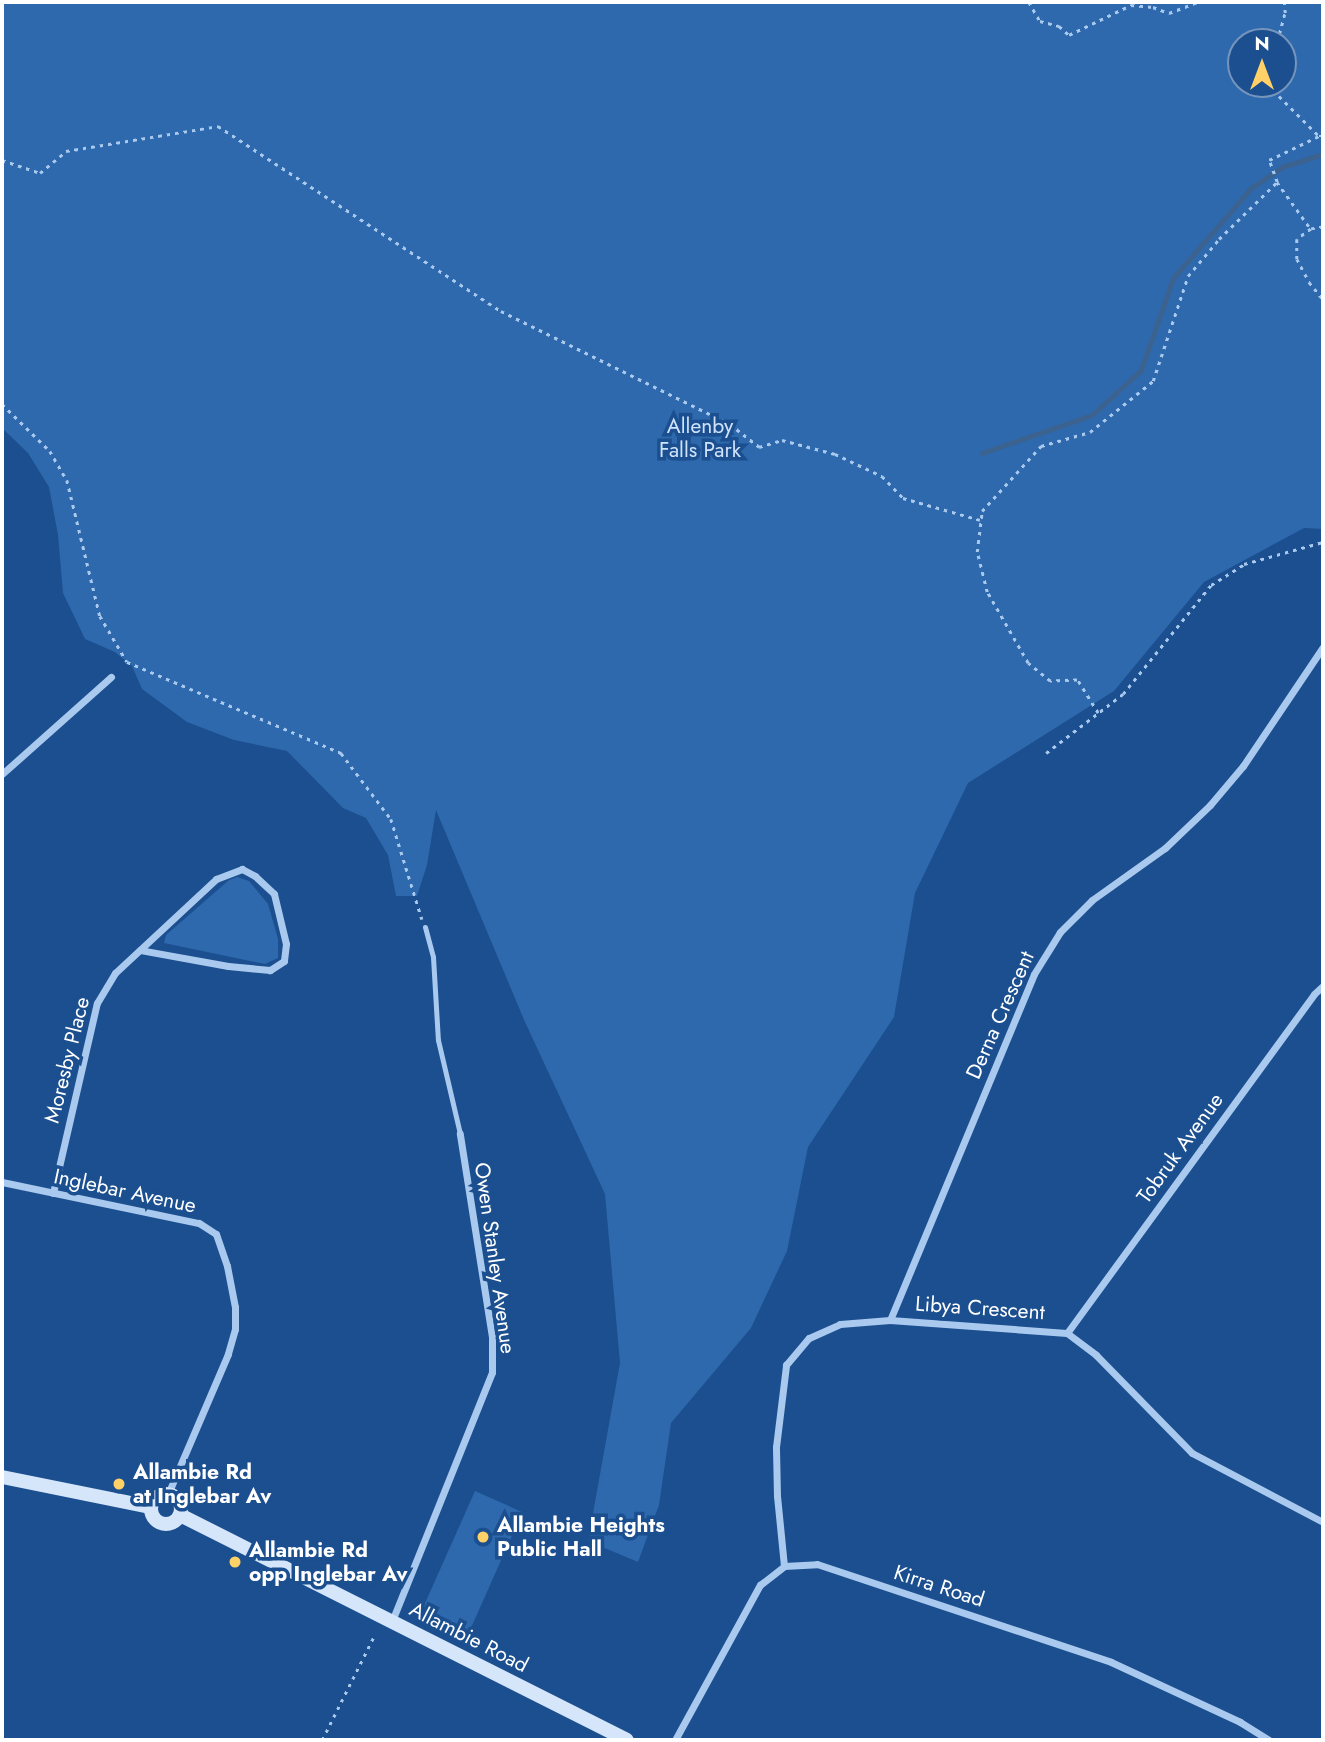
<!DOCTYPE html>
<style>
body{margin:0}
#map{position:relative;width:1325px;height:1742px;overflow:hidden;background:#1b4f8f;font-family:Jost,sans-serif}
div>[style]{position:absolute}
[style*='--x']{left:calc(var(--x)*1px);top:calc(var(--y)*1px);width:calc(var(--w)*1px);rotate:calc(var(--a)*1deg)}
.green>*{inset:0;background:#2e69ad;transform-origin:0 0}
.stream>*{height:5px;margin:-2.5px;padding:0 2.5px;transform-origin:2.5px;border-radius:2.5px;background:#3c6290}
.path>*{height:2.5px;margin-top:-1.25px;transform-origin:0;background:repeating-linear-gradient(90deg,#a9c9ee 0 3.5px,transparent 0 8.5px)}
.service>*{height:5px;margin:-2.5px;padding:0 2.5px;transform-origin:2.5px;border-radius:2.5px;background:#a9c9ee}
.minor>*{height:7px;margin:-3.5px;padding:0 3.5px;transform-origin:3.5px;border-radius:3.5px;background:#a9c9ee}
.secondary>*{height:14px;margin:-7px;padding:0 7px;transform-origin:7px;border-radius:7px;background:#d6e6fa}
.secondary>.ring{margin:-7px;padding:0;box-sizing:content-box;background:none;border:14px solid #d6e6fa;border-radius:50%}
.dots>*{width:19px;height:19px;translate:-50% -50%;box-sizing:border-box;border:4px solid #1b4f8f;border-radius:50%}
span{translate:-50% -50%;white-space:nowrap;text-align:center;line-height:1.15;-webkit-text-stroke:7px #1b4f8f;paint-order:stroke}
.park-label{font-size:21px;color:#cfe3fa}
.street-label{font-size:21px;color:#fff}
.poi-label{font-size:21px;color:#fff;font-weight:700}
.left{translate:0 -50%;text-align:left}
.frame{position:absolute;inset:0;border:4px solid #fff;pointer-events:none}
.north{position:absolute;left:1227px;top:28px;width:70px;height:70px;box-sizing:border-box;background:#1b4f8f;border:2px solid #7695bc;border-radius:50%;rotate:0deg;font-size:19px;font-weight:700;line-height:28px;text-align:center;color:#fff}
.north::after{content:'';display:block;margin:auto;width:24px;height:32px;background:#ffd166;clip-path:polygon(50% 0,100% 100%,50% 72%,0 100%)}
</style>
<div id="map">
<div class="green">
<i style="clip-path:polygon(evenodd,2px 2px,1323px 2px,1323px 529px,1304px 528px,1204px 582px,1114px 691px,968px 783px,915px 893px,894px 1017px,808px 1147px,787px 1251px,751px 1328px,671px 1423px,659px 1505px,638px 1562px,588px 1541px,620px 1363px,605px 1194px,525px 1022px,436px 810px,427px 865px,417px 896px,396px 896px,388px 855px,366px 818px,343px 808px,287px 751px,234px 740px,187px 722px,142px 689px,132px 666px,115px 652px,85px 639px,63px 593px,58px 535px,49px 487px,28px 453px,2px 428px,2px 2px,1241px 42px,1283px 42px,1283px 84px,1241px 84px,1241px 42px)"></i>
<i style="clip-path:polygon(237px 877px,249px 881px,268px 904px,278px 939px,278px 958px,265px 964px,164px 943px,166px 935px,229px 880px)"></i>
<i style="left:475px;top:1491px;width:52px;height:132px;rotate:24deg"></i>
</div>
<div class="stream">
<i style="--x:982;--y:453;--w:116;--a:-19.1"></i>
<i style="--x:1092;--y:415;--w:67;--a:-42.6"></i>
<i style="--x:1141;--y:370;--w:97;--a:-70.8"></i>
<i style="--x:1173;--y:278;--w:119;--a:-49.1"></i>
<i style="--x:1251;--y:188;--w:37;--a:-34"></i>
<i style="--x:1282;--y:167;--w:43;--a:-17.6"></i>
</div>
<div class="path">
<i style="--x:1029;--y:2;--w:22;--a:60"></i>
<i style="--x:1040;--y:21;--w:20;--a:15"></i>
<i style="--x:1059;--y:26;--w:13;--a:42"></i>
<i style="--x:1069;--y:35;--w:69;--a:-25.8"></i>
<i style="--x:1131;--y:5;--w:22;--a:5"></i>
<i style="--x:1153;--y:7;--w:17;--a:21"></i>
<i style="--x:1169;--y:13;--w:31;--a:-21"></i>
<i style="--x:1277;--y:42;--w:30;--a:-75"></i>
<i style="--x:1285;--y:13;--w:11;--a:-95"></i>
<i style="--x:1267;--y:84;--w:74;--a:45"></i>
<i style="--x:1319;--y:136;--w:4;--a:0"></i>
<i style="--x:2;--y:160;--w:40;--a:18.9"></i>
<i style="--x:40;--y:173;--w:34;--a:-40"></i>
<i style="--x:66;--y:151;--w:154;--a:-9.3"></i>
<i style="--x:218;--y:126;--w:338;--a:33.2"></i>
<i style="--x:501;--y:311;--w:255;--a:26.3"></i>
<i style="--x:730;--y:424;--w:37;--a:38"></i>
<i style="--x:759;--y:447;--w:24;--a:-17"></i>
<i style="--x:782;--y:440;--w:55;--a:14.8"></i>
<i style="--x:835;--y:454;--w:52;--a:25.1"></i>
<i style="--x:882;--y:476;--w:30;--a:46"></i>
<i style="--x:903;--y:498;--w:80;--a:15.9"></i>
<i style="--x:1277;--y:182;--w:57;--a:54.3"></i>
<i style="--x:1323;--y:227;--w:12;--a:171"></i>
<i style="--x:1311;--y:229;--w:17;--a:144"></i>
<i style="--x:1297;--y:239;--w:20;--a:90"></i>
<i style="--x:1297;--y:259;--w:26;--a:62"></i>
<i style="--x:1309;--y:282;--w:22;--a:51"></i>
<i style="--x:2;--y:404;--w:67;--a:44.4"></i>
<i style="--x:50;--y:451;--w:34;--a:60"></i>
<i style="--x:67;--y:480;--w:140;--a:76.4"></i>
<i style="--x:100;--y:616;--w:53;--a:59.6"></i>
<i style="--x:127;--y:662;--w:233;--a:23"></i>
<i style="--x:341;--y:753;--w:83;--a:52.9"></i>
<i style="--x:391;--y:819;--w:105;--a:72.8"></i>
<i style="--x:1098;--y:713;--w:39;--a:-122"></i>
<i style="--x:1077;--y:680;--w:27;--a:178"></i>
<i style="--x:1050;--y:681;--w:28;--a:-141"></i>
<i style="--x:1028;--y:663;--w:82;--a:-120"></i>
<i style="--x:987;--y:592;--w:41;--a:-104"></i>
<i style="--x:977;--y:552;--w:41;--a:-83"></i>
<i style="--x:982;--y:511;--w:88;--a:-47.8"></i>
<i style="--x:1041;--y:446;--w:51;--a:-15.9"></i>
<i style="--x:1090;--y:432;--w:81;--a:-39"></i>
<i style="--x:1153;--y:381;--w:111;--a:-71.6"></i>
<i style="--x:1188;--y:276;--w:48;--a:-50"></i>
<i style="--x:1219;--y:239;--w:81;--a:-44.5"></i>
<i style="--x:1277;--y:182;--w:23;--a:-110"></i>
<i style="--x:1269;--y:160;--w:55;--a:-25.6"></i>
<i style="--x:1046;--y:753;--w:97;--a:-37.5"></i>
<i style="--x:1123;--y:694;--w:140;--a:-51.1"></i>
<i style="--x:1211;--y:585;--w:39;--a:-32"></i>
<i style="--x:1244;--y:564;--w:82;--a:-15.6"></i>
<i style="--x:322;--y:1740;--w:114;--a:-63.4"></i>
</div>
<div class="service">
<i style="--x:425;--y:927;--w:31;--a:75"></i>
<i style="--x:433;--y:957;--w:83;--a:86.6"></i>
<i style="--x:438;--y:1040;--w:97;--a:76.8"></i>
</div>
<div class="minor">
<i style="--x:2;--y:774;--w:146;--a:-41.7"></i>
<i style="--x:2;--y:1182;--w:201;--a:11.8"></i>
<i style="--x:199;--y:1223;--w:20;--a:33"></i>
<i style="--x:216;--y:1234;--w:34;--a:71"></i>
<i style="--x:227;--y:1266;--w:42;--a:79"></i>
<i style="--x:235;--y:1307;--w:22;--a:90"></i>
<i style="--x:235;--y:1329;--w:26;--a:106"></i>
<i style="--x:228;--y:1354;--w:152;--a:113.2"></i>
<i style="--x:53;--y:1193;--w:195;--a:-77"></i>
<i style="--x:97;--y:1003;--w:35;--a:-59"></i>
<i style="--x:115;--y:973;--w:138;--a:-42.9"></i>
<i style="--x:216;--y:879;--w:28;--a:-21"></i>
<i style="--x:242;--y:869;--w:15;--a:28"></i>
<i style="--x:255;--y:876;--w:26;--a:43"></i>
<i style="--x:274;--y:894;--w:51;--a:76.5"></i>
<i style="--x:286;--y:944;--w:17;--a:97"></i>
<i style="--x:284;--y:961;--w:17;--a:147"></i>
<i style="--x:270;--y:970;--w:42;--a:-174.6"></i>
<i style="--x:228;--y:966;--w:89;--a:-169.7"></i>
<i style="--x:890;--y:1320;--w:375;--a:-67.4"></i>
<i style="--x:1034;--y:974;--w:49;--a:-58.2"></i>
<i style="--x:1060;--y:932;--w:45;--a:-45"></i>
<i style="--x:1092;--y:900;--w:90;--a:-35.5"></i>
<i style="--x:1165;--y:848;--w:62;--a:-43.7"></i>
<i style="--x:1210;--y:805;--w:51;--a:-49.8"></i>
<i style="--x:1243;--y:766;--w:143;--a:-56.1"></i>
<i style="--x:1067;--y:1333;--w:419;--a:-53.9"></i>
<i style="--x:1314;--y:994;--w:12;--a:-42"></i>
<i style="--x:784;--y:1566;--w:70;--a:-95.7"></i>
<i style="--x:777;--y:1496;--w:49;--a:-91.2"></i>
<i style="--x:776;--y:1447;--w:83;--a:-83"></i>
<i style="--x:786;--y:1365;--w:35;--a:-50"></i>
<i style="--x:809;--y:1338;--w:34;--a:-24"></i>
<i style="--x:840;--y:1324;--w:50;--a:-4.6"></i>
<i style="--x:890;--y:1320;--w:177;--a:4.2"></i>
<i style="--x:1067;--y:1333;--w:36;--a:37"></i>
<i style="--x:1096;--y:1355;--w:137;--a:45.6"></i>
<i style="--x:1192;--y:1453;--w:148;--a:27.8"></i>
<i style="--x:392;--y:1621;--w:268;--a:-68.1"></i>
<i style="--x:492;--y:1372;--w:35;--a:-90"></i>
<i style="--x:492;--y:1337;--w:206;--a:-99"></i>
<i style="--x:675;--y:1740;--w:177;--a:-61.3"></i>
<i style="--x:760;--y:1585;--w:31;--a:-38"></i>
<i style="--x:784;--y:1566;--w:33;--a:-3"></i>
<i style="--x:817;--y:1564;--w:310;--a:18.4"></i>
<i style="--x:1111;--y:1662;--w:142;--a:24.9"></i>
<i style="--x:1240;--y:1722;--w:34;--a:32"></i>
</div>
<div class="secondary">
<i style="--x:2;--y:1477;--w:152;--a:11.4"></i>
<i class="ring" style="left:151px;top:1494px;width:16px;height:16px"></i>
<i style="--x:180;--y:1515;--w:500;--a:26.72"></i>
</div>
<div class="dots">
<i style="left:119px;top:1484px;background:#ffd166"></i>
<i style="left:483px;top:1537px;background:#ffd166"></i>
<i style="left:235px;top:1562px;background:#ffd166"></i>
</div>
<div class="park-label">
<span style="left:700px;top:438px">Allenby<br>Falls Park</span>
</div>
<div class="street-label">
<span style="left:1000px;top:1015px;rotate:-66deg">Derna Crescent</span>
<span style="left:67px;top:1060px;rotate:-76deg">Moresby Place</span>
<span style="left:1180px;top:1148px;rotate:-54deg">Tobruk Avenue</span>
<span style="left:125px;top:1191px;rotate:12deg">Inglebar Avenue</span>
<span style="left:495px;top:1258px;rotate:82deg">Owen Stanley Avenue</span>
<span style="left:980px;top:1308px;rotate:4deg">Libya Crescent</span>
<span style="left:939px;top:1586px;rotate:18deg">Kirra Road</span>
<span style="left:469px;top:1637px;rotate:27deg">Allambie Road</span>
</div>
<div class="poi-label">
<span class="left" style="left:133px;top:1484px">Allambie Rd<br>at Inglebar Av</span>
<span class="left" style="left:497px;top:1537px">Allambie Heights<br>Public Hall</span>
<span class="left" style="left:249px;top:1562px">Allambie Rd<br>opp Inglebar Av</span>
</div>
<div class="frame"></div>
<div class="north">N</div>
</div>
